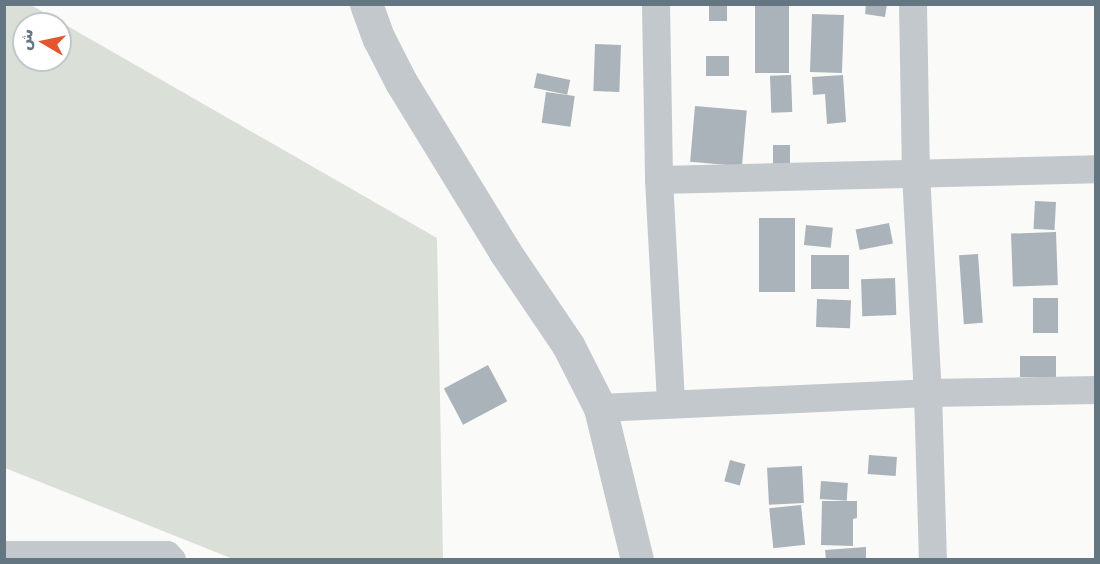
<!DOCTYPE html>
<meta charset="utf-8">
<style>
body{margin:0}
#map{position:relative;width:1100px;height:564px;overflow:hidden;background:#fafaf8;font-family:"DejaVu Sans",Vazirmatn,sans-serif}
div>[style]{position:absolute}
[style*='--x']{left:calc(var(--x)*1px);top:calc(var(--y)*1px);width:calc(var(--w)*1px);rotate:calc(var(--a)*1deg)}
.green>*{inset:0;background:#dadfd7}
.building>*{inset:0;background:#aab3b9;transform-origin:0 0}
.minor>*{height:28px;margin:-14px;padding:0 14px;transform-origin:14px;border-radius:14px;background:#c3c8cc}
.tertiary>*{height:33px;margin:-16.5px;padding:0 16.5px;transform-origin:16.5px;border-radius:16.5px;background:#c3c8cc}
span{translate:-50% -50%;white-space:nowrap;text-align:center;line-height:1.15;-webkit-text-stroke:6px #fff;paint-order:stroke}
.frame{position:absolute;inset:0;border:6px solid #657683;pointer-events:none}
.north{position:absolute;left:12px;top:12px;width:60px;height:60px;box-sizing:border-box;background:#fff;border:2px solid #c1c8cd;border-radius:50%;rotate:279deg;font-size:16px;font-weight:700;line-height:24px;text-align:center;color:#657683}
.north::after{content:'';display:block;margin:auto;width:21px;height:27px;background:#e4572e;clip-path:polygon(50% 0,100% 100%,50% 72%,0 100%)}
</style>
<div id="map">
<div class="green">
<i style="clip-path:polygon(evenodd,4px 5px,31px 5px,437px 238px,443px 559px,233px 559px,5px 468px,4px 5px,24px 24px,60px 24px,60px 60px,24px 60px,24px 24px)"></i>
</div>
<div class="building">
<i style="left:709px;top:4px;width:18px;height:17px"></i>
<i style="left:755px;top:4px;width:34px;height:69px"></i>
<i style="clip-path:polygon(866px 4px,887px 4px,885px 17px,865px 14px)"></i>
<i style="left:812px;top:14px;width:32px;height:58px;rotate:2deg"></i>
<i style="left:595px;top:44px;width:26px;height:47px;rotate:2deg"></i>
<i style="left:706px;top:56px;width:23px;height:20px"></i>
<i style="left:537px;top:73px;width:34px;height:15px;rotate:12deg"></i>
<i style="left:791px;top:75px;width:37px;height:21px;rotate:88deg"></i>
<i style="clip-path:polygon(843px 75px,846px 122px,827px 124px,825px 94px,813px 95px,812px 77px)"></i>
<i style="left:546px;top:92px;width:29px;height:31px;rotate:8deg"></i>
<i style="left:695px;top:106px;width:52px;height:56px;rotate:5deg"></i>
<i style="left:773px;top:145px;width:17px;height:19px"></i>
<i style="left:1035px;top:201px;width:21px;height:28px;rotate:3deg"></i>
<i style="left:759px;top:218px;width:36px;height:74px"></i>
<i style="left:889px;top:223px;width:21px;height:34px;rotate:79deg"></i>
<i style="left:806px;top:225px;width:27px;height:20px;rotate:6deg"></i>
<i style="left:1056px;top:232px;width:53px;height:45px;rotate:88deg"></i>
<i style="left:978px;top:254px;width:69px;height:19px;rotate:86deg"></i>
<i style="left:811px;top:255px;width:38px;height:34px"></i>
<i style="left:895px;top:278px;width:37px;height:34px;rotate:88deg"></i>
<i style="left:1033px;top:298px;width:25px;height:35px"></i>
<i style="left:817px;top:299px;width:34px;height:28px;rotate:2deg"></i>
<i style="left:1020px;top:356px;width:36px;height:21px"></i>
<i style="left:488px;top:365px;width:41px;height:50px;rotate:62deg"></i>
<i style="left:869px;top:455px;width:28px;height:19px;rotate:4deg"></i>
<i style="left:730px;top:460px;width:16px;height:22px;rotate:15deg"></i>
<i style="left:802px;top:466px;width:37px;height:35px;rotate:87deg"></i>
<i style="left:821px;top:481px;width:27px;height:18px;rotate:4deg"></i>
<i style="clip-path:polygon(822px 501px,857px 501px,857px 518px,853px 519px,853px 546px,821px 545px)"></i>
<i style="left:801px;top:505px;width:40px;height:32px;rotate:84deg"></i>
<i style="clip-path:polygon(866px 547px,866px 560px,826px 560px,825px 550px)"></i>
</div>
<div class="minor">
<i style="--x:656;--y:4;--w:176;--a:89"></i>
<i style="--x:659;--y:180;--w:224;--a:86.9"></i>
<i style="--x:913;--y:4;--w:170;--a:89"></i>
<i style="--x:916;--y:174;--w:219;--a:86.9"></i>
<i style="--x:928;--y:393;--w:167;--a:88.3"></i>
<i style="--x:659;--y:180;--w:437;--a:-1.4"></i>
<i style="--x:600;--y:408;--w:328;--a:-2.6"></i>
<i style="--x:928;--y:393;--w:168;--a:-1"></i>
<i style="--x:4;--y:555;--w:163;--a:0"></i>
<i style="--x:167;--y:555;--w:7;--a:45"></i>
</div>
<div class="tertiary">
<i style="--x:366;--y:4;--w:37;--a:70"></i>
<i style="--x:379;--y:39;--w:48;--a:62.9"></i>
<i style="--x:401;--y:82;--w:199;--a:58.5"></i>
<i style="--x:505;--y:252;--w:112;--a:55.9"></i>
<i style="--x:568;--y:345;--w:71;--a:63.1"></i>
<i style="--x:600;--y:408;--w:156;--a:76.3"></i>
</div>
<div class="frame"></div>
<div class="north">ش</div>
</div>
